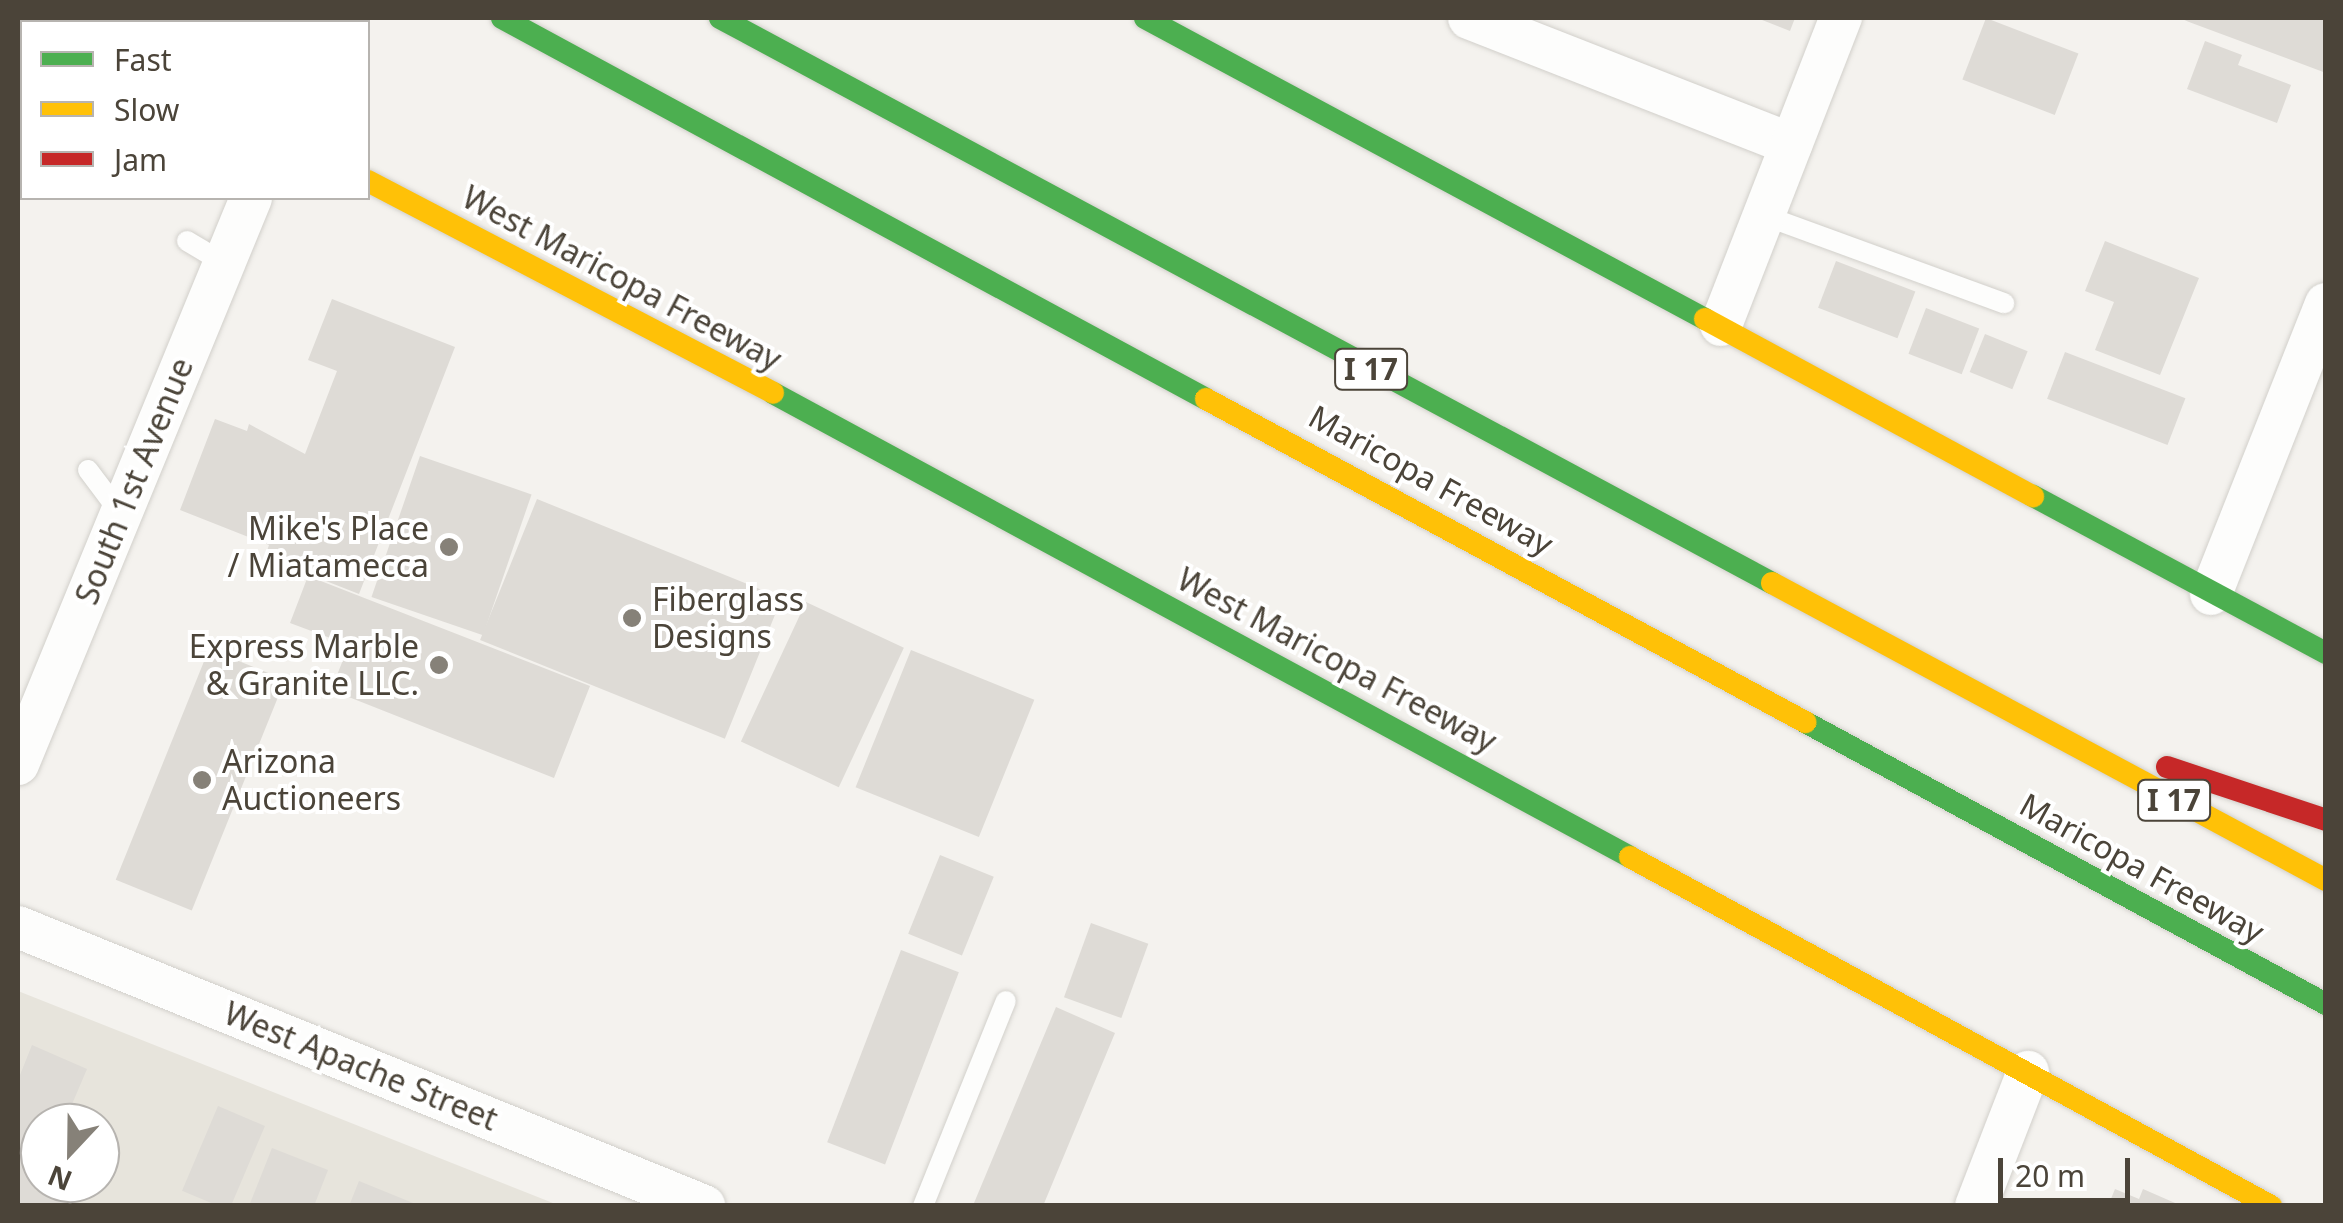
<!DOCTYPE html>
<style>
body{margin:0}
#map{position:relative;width:2343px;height:1223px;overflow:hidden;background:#f4f2ee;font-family:"Noto Sans",sans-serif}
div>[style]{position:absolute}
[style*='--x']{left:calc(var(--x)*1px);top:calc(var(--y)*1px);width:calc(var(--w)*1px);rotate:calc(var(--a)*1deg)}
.residential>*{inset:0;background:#e7e4dc}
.building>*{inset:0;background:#dedbd6;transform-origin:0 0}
.roads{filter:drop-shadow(0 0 2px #d2d0cb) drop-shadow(0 0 2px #d2d0cb)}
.lane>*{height:20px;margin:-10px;padding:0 10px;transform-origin:10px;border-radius:10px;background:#fdfdfc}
.street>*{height:42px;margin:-21px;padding:0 21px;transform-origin:21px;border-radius:21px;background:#fdfdfc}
.fast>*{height:22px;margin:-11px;padding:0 11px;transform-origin:11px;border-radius:11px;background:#4caf50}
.slow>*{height:22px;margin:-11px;padding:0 11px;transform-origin:11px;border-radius:11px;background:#ffc107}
.jam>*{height:22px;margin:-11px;padding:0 11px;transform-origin:11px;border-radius:11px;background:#c62828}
.dots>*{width:28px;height:28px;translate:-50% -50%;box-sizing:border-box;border:5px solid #fff;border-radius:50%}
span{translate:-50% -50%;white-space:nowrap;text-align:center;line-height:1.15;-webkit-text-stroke:8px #fff;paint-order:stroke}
.shield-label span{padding:2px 8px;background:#fff;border:2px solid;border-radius:8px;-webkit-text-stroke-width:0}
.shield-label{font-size:30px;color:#4b4439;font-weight:700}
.street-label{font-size:32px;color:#4b4439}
.poi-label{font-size:32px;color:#4b4439}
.right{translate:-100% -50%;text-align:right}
.left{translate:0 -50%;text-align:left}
.frame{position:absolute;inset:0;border:20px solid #4b4439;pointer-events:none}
.legend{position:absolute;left:20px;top:20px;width:350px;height:180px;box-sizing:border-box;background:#fff;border:2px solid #b7b4b0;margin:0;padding:12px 18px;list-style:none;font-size:30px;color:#4b4439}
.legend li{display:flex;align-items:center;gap:20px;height:50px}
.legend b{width:50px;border:2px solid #b7b4b0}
.north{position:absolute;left:20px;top:1103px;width:100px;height:100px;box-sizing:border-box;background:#fff;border:2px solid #b7b4b0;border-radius:50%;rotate:202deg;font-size:28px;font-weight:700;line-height:40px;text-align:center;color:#4b4439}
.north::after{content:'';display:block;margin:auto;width:35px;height:45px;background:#868178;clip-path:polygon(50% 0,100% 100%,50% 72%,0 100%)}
.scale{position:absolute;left:1998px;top:1158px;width:132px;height:45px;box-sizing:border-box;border:5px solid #4b4439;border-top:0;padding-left:12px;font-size:30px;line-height:35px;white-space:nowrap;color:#4b4439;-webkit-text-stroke:8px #fff;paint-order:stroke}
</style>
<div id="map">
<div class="residential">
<i style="clip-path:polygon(evenodd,18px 991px,558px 1205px,18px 1205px,18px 991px,40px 1123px,100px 1123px,100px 1183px,40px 1183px,40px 1123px)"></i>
</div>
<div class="building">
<i style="clip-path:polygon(1757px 18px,1795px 18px,1790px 31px)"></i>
<i style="left:1986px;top:18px;width:99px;height:66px;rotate:21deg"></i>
<i style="clip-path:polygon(2180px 18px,2326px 18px,2326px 73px,2189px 22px)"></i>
<i style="clip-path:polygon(2205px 41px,2242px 55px,2238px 65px,2291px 85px,2277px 123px,2187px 89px)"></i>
<i style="clip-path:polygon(2105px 241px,2199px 278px,2160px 375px,2095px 350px,2114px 302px,2085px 291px)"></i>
<i style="left:1836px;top:261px;width:85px;height:50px;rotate:21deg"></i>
<i style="clip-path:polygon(332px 299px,455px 347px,359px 594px,265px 557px,269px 545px,180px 510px,215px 419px,247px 431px,249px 424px,305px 454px,337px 371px,308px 360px)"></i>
<i style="left:1926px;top:308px;width:57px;height:49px;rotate:21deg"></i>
<i style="left:1985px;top:334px;width:46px;height:41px;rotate:22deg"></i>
<i style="left:2065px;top:352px;width:129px;height:50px;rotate:21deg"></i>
<i style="left:420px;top:456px;width:118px;height:149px;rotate:19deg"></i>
<i style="left:537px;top:499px;width:264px;height:152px;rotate:22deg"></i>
<i style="clip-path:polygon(308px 576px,590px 686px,554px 778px,331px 690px,349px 645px,290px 623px)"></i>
<i style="left:806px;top:602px;width:108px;height:154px;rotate:25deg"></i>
<i style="left:209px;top:649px;width:82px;height:249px;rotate:22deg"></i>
<i style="left:911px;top:650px;width:133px;height:148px;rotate:22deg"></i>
<i style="left:940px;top:855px;width:58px;height:85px;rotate:22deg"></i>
<i style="left:1091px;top:923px;width:61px;height:79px;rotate:20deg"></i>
<i style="left:901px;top:950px;width:62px;height:206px;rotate:21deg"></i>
<i style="clip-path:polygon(1056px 1007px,1115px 1033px,1043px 1206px,979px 1206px,974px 1203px)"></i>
<i style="clip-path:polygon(32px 1045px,87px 1069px,64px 1123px,40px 1123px,35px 1190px,74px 1206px,18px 1206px,18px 1080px)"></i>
<i style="left:218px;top:1106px;width:51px;height:92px;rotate:23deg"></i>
<i style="clip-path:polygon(272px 1148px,328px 1170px,314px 1206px,249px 1206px)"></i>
<i style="clip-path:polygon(359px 1181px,418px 1205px,418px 1206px,349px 1206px)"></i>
<i style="clip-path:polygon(2115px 1189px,2139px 1199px,2143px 1189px,2182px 1206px,2108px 1206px)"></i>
</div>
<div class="roads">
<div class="lane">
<i style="--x:1763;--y:215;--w:257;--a:20.1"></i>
<i style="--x:187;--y:241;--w:43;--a:30.7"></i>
<i style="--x:88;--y:470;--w:55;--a:53.1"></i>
<i style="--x:923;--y:1206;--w:221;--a:-68"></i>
</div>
<div class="street">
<i style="--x:1469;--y:18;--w:346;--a:21.4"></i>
<i style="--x:1721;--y:325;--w:330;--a:-68.7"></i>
<i style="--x:2211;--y:594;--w:312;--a:-68.4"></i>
<i style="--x:18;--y:764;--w:612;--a:-67.62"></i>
<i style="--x:18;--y:927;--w:741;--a:22.13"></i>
<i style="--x:1976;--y:1206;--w:144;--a:-68.8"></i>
</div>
<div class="fast">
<i style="--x:67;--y:18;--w:10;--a:24"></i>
<i style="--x:502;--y:18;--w:800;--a:28.42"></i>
<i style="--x:720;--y:18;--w:1194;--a:28.24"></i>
<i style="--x:1145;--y:18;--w:636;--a:28.26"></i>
<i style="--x:773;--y:393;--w:975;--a:28.43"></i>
<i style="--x:2033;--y:496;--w:332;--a:28.2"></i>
<i style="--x:1805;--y:722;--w:592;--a:28.43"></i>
</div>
<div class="slow">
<i style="--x:368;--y:181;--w:457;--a:27.6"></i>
<i style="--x:1705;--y:319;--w:373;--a:28.4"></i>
<i style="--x:1206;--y:399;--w:681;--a:28.33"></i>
<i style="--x:1772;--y:583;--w:629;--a:28.2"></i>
<i style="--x:1630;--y:857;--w:730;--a:28.57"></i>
</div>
<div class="jam">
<i style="--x:2167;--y:767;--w:168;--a:18.4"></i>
</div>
</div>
<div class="dots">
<i style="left:449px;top:547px;background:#868178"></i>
<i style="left:632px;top:618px;background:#868178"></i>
<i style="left:439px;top:665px;background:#868178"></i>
<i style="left:202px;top:780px;background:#868178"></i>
</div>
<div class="shield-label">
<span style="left:1371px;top:369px">I 17</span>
<span style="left:2174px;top:800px">I 17</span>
</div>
<div class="street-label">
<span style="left:622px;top:278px;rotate:28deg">West Maricopa Freeway</span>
<span style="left:1431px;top:480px;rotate:29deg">Maricopa Freeway</span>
<span style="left:134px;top:481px;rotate:-68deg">South 1st Avenue</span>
<span style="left:1337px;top:660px;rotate:28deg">West Maricopa Freeway</span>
<span style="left:2142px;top:868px;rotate:29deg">Maricopa Freeway</span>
<span style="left:361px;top:1066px;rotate:22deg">West Apache Street</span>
</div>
<div class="poi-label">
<span class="right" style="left:429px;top:547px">Mike's Place<br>/ Miatamecca</span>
<span class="left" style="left:652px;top:618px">Fiberglass<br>Designs</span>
<span class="right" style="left:419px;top:665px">Express Marble<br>&amp; Granite LLC.</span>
<span class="left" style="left:222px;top:780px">Arizona<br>Auctioneers</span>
</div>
<div class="frame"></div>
<ul class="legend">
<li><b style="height:12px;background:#4caf50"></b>Fast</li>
<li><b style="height:12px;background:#ffc107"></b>Slow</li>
<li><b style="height:12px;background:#c62828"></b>Jam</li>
</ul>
<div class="north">N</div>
<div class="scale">20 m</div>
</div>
